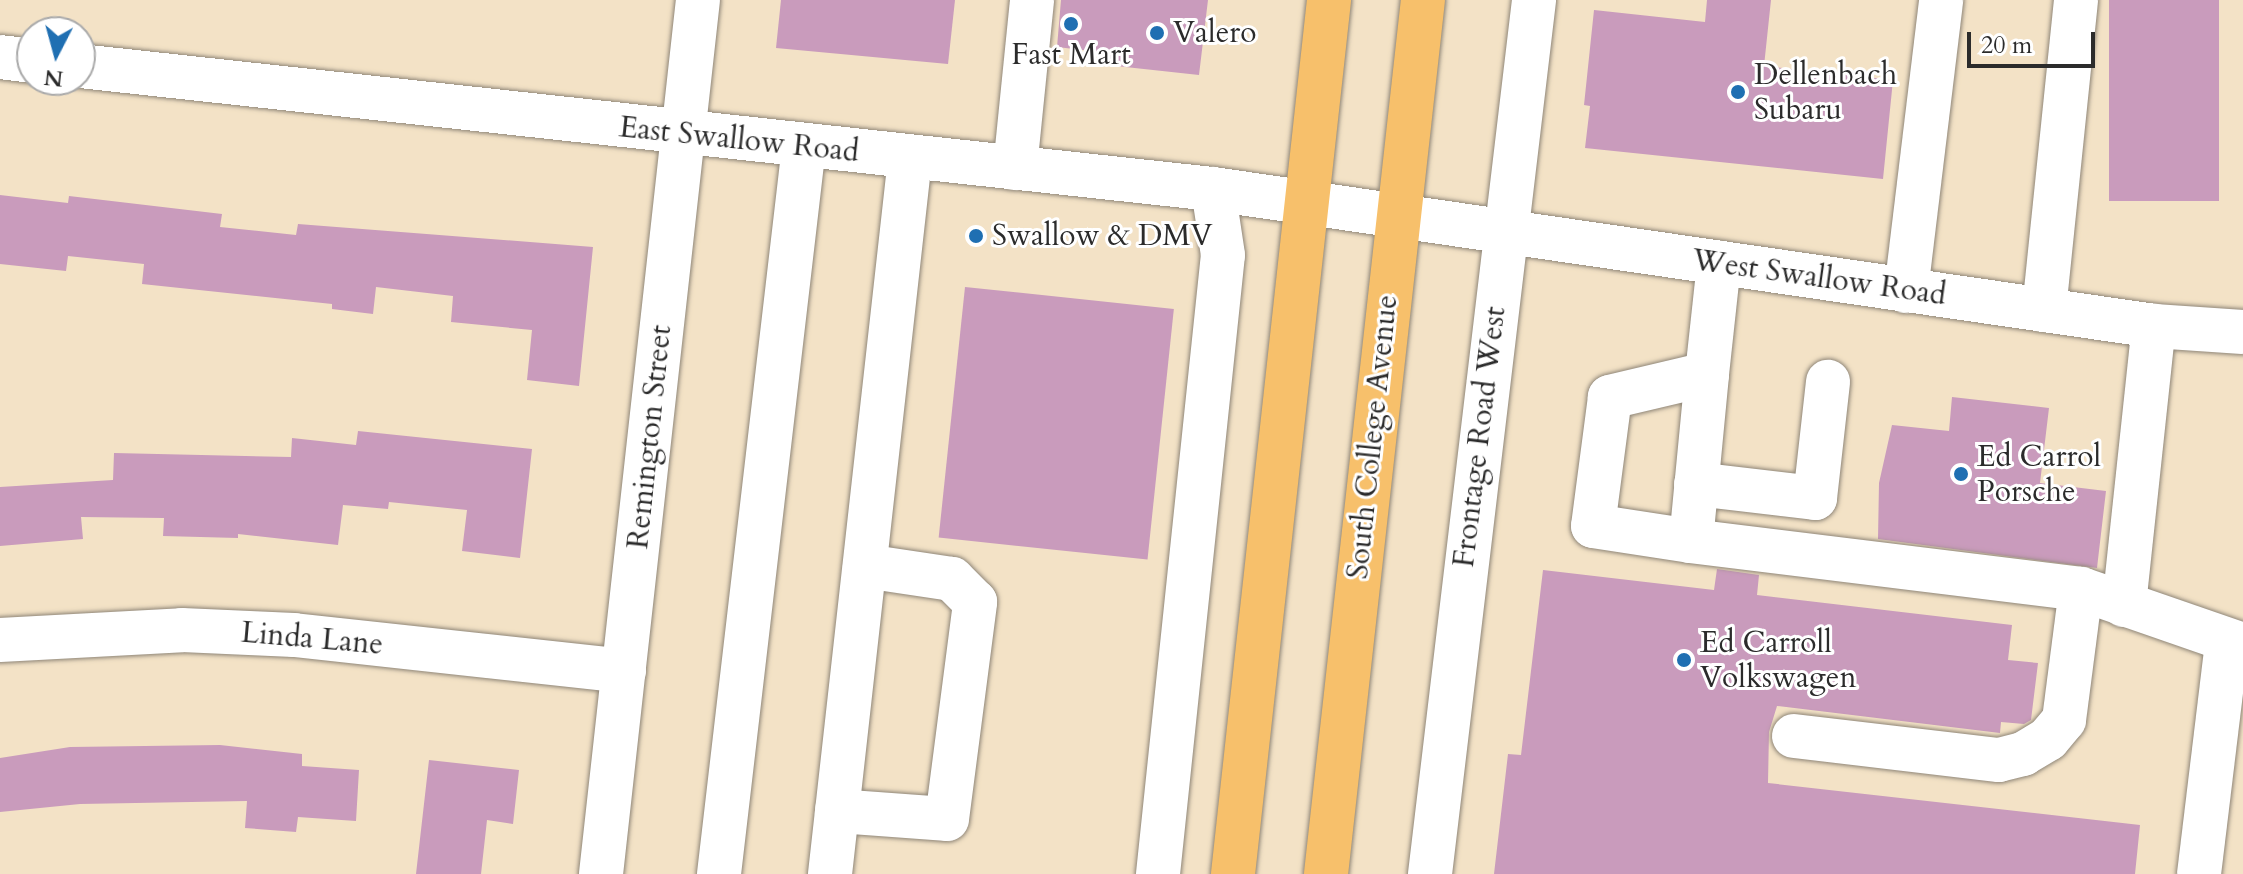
<!DOCTYPE html>
<style>
body{margin:0}
#map{position:relative;width:2243px;height:874px;overflow:hidden;background:#f3e2c6;font-family:Cardo,serif}
div>[style]{position:absolute}
[style*='--x']{left:calc(var(--x)*1px);top:calc(var(--y)*1px);width:calc(var(--w)*1px);rotate:calc(var(--a)*1deg)}
.building>*{inset:0;background:#c99bbc;transform-origin:0 0}
.roads{filter:drop-shadow(0 0 2px #8f8678) drop-shadow(0 0 2px #8f8678)}
.minor>*{height:44px;margin:-22px;padding:0 22px;transform-origin:22px;border-radius:22px;background:#fff}
.highway>*{height:44px;margin:-22px;padding:0 22px;transform-origin:22px;border-radius:22px;background:#f7c06b}
.dots>*{width:22px;height:22px;translate:-50% -50%;box-sizing:border-box;border:4px solid #fff;border-radius:50%}
span{translate:-50% -50%;white-space:nowrap;text-align:center;line-height:1.15;-webkit-text-stroke:6px #fff;paint-order:stroke}
.poi-label{font-size:30px;color:#2b2b2b}
.left{translate:0 -50%;text-align:left}
.street-label{font-size:30px;color:#2b2b2b}
.north{position:absolute;left:16px;top:16px;width:80px;height:80px;box-sizing:border-box;background:#fff;border:2px solid #aaa;border-radius:50%;rotate:186deg;font-size:22px;font-weight:700;line-height:32px;text-align:center;color:#2b2b2b}
.north::after{content:'';display:block;margin:auto;width:28px;height:36px;background:#1f6fb2;clip-path:polygon(50% 0,100% 100%,50% 72%,0 100%)}
.scale{position:absolute;left:1967px;top:32px;width:128px;height:36px;box-sizing:border-box;border:4px solid #2b2b2b;border-top:0;padding-left:10px;font-size:24px;line-height:28px;white-space:nowrap;color:#2b2b2b;-webkit-text-stroke:6px #fff;paint-order:stroke}
</style>
<div id="map">
<div class="building">
<i style="clip-path:polygon(781px 0,955px 0,948px 64px,776px 48px)"></i>
<i style="clip-path:polygon(1061px 0,1208px 0,1199px 75px,1107px 65px,1108px 53px,1057px 47px)"></i>
<i style="clip-path:polygon(1707px 0,1771px 0,1764px 66px,1893px 80px,1883px 179px,1585px 148px,1590px 106px,1584px 105px,1594px 10px,1705px 22px)"></i>
<i style="left:2109px;top:0;width:110px;height:201px"></i>
<i style="clip-path:polygon(0 195px,68px 203px,69px 196px,222px 214px,220px 227px,296px 235px,298px 224px,593px 247px,579px 386px,527px 380px,532px 330px,451px 322px,453px 296px,376px 287px,373px 314px,332px 309px,332px 304px,142px 284px,144px 264px,68px 256px,66px 271px,0 264px)"></i>
<i style="left:965px;top:287px;width:210px;height:252px;rotate:6deg"></i>
<i style="clip-path:polygon(1952px 397px,2049px 408px,2040px 483px,2106px 491px,2097px 568px,1878px 539px,1879px 483px,1892px 425px,1949px 431px)"></i>
<i style="clip-path:polygon(358px 431px,532px 449px,520px 558px,462px 551px,467px 510px,389px 502px,388px 509px,343px 505px,338px 545px,238px 534px,238px 538px,163px 536px,164px 518px,81px 517px,83px 539px,0 546px,0 487px,113px 480px,114px 453px,291px 457px,292px 438px,356px 445px)"></i>
<i style="clip-path:polygon(1717px 569px,1759px 575px,1757px 595px,2012px 625px,2008px 660px,2038px 663px,2031px 720px,2024px 724px,2001px 722px,2000px 733px,1777px 706px,1769px 732px,1768px 783px,2140px 825px,2135px 874px,1494px 874px,1508px 754px,1521px 755px,1543px 570px,1714px 590px)"></i>
<i style="clip-path:polygon(220px 745px,302px 754px,302px 766px,359px 770px,356px 821px,298px 817px,296px 832px,245px 828px,247px 801px,80px 804px,0 812px,0 758px,70px 747px)"></i>
<i style="clip-path:polygon(429px 760px,519px 770px,513px 824px,487px 820px,481px 874px,416px 874px)"></i>
</div>
<div class="roads">
<div class="minor">
<i style="--x:0;--y:57;--w:32;--a:7"></i>
<i style="--x:80;--y:66;--w:1140;--a:6.2"></i>
<i style="--x:1213;--y:189;--w:951;--a:8.28"></i>
<i style="--x:2154;--y:326;--w:89;--a:3.9"></i>
<i style="--x:1015;--y:168;--w:169;--a:-84.2"></i>
<i style="--x:1906;--y:291;--w:293;--a:-83.1"></i>
<i style="--x:2044;--y:310;--w:312;--a:-84.1"></i>
<i style="--x:1707;--y:374;--w:112;--a:-83.8"></i>
<i style="--x:1696;--y:484;--w:120;--a:6.7"></i>
<i style="--x:1815;--y:498;--w:117;--a:-83.6"></i>
<i style="--x:1691;--y:541;--w:168;--a:-84.5"></i>
<i style="--x:1707;--y:374;--w:100;--a:166.7"></i>
<i style="--x:1610;--y:397;--w:130;--a:97.5"></i>
<i style="--x:1593;--y:526;--w:99;--a:8.7"></i>
<i style="--x:1691;--y:541;--w:393;--a:7"></i>
<i style="--x:2081;--y:589;--w:171;--a:19.1"></i>
<i style="--x:2124;--y:605;--w:281;--a:-83.9"></i>
<i style="--x:0;--y:640;--w:182;--a:-3.1"></i>
<i style="--x:182;--y:630;--w:112;--a:2.6"></i>
<i style="--x:294;--y:635;--w:332;--a:6.2"></i>
<i style="--x:1794;--y:736;--w:206;--a:6.7"></i>
<i style="--x:1999;--y:760;--w:25;--a:-14"></i>
<i style="--x:2023;--y:754;--w:29;--a:-31"></i>
<i style="--x:2048;--y:739;--w:25;--a:-50"></i>
<i style="--x:2064;--y:720;--w:132;--a:-82.6"></i>
<i style="--x:837;--y:811;--w:110;--a:4.2"></i>
<i style="--x:947;--y:819;--w:219;--a:-82.6"></i>
<i style="--x:975;--y:602;--w:33;--a:-135"></i>
<i style="--x:952;--y:579;--w:88;--a:-171.5"></i>
<i style="--x:601;--y:874;--w:879;--a:-83.67"></i>
<i style="--x:719;--y:874;--w:733;--a:-83.34"></i>
<i style="--x:830;--y:874;--w:720;--a:-83.62"></i>
<i style="--x:1158;--y:874;--w:622;--a:-84.01"></i>
<i style="--x:1223;--y:255;--w:67;--a:-98.6"></i>
<i style="--x:1430;--y:874;--w:880;--a:-83.21"></i>
<i style="--x:2199;--y:874;--w:233;--a:-83.1"></i>
</div>
<div class="highway">
<i style="--x:1233;--y:874;--w:879;--a:-83.73"></i>
<i style="--x:1326;--y:874;--w:879;--a:-83.67"></i>
</div>
</div>
<div class="dots">
<i style="left:1071px;top:24px;background:#1f6fb2"></i>
<i style="left:1157px;top:33px;background:#1f6fb2"></i>
<i style="left:1738px;top:92px;background:#1f6fb2"></i>
<i style="left:976px;top:236px;background:#1f6fb2"></i>
<i style="left:1961px;top:474px;background:#1f6fb2"></i>
<i style="left:1684px;top:660px;background:#1f6fb2"></i>
</div>
<div class="poi-label">
<span class="left" style="left:1173px;top:33px">Valero</span>
<span style="left:1071px;top:55px">Fast Mart</span>
<span class="left" style="left:1754px;top:92px">Dellenbach<br>Subaru</span>
<span class="left" style="left:992px;top:236px">Swallow &amp; DMV</span>
<span class="left" style="left:1977px;top:474px">Ed Carrol<br>Porsche</span>
<span class="left" style="left:1700px;top:660px">Ed Carroll<br>Volkswagen</span>
</div>
<div class="street-label">
<span style="left:739px;top:140px;rotate:6deg">East Swallow Road</span>
<span style="left:1819px;top:278px;rotate:8deg">West Swallow Road</span>
<span style="left:650px;top:437px;rotate:-84deg">Remington Street</span>
<span style="left:1373px;top:437px;rotate:-84deg">South College Avenue</span>
<span style="left:1480px;top:437px;rotate:-83deg">Frontage Road West</span>
<span style="left:312px;top:639px;rotate:5deg">Linda Lane</span>
</div>
<div class="north">N</div>
<div class="scale">20 m</div>
</div>
